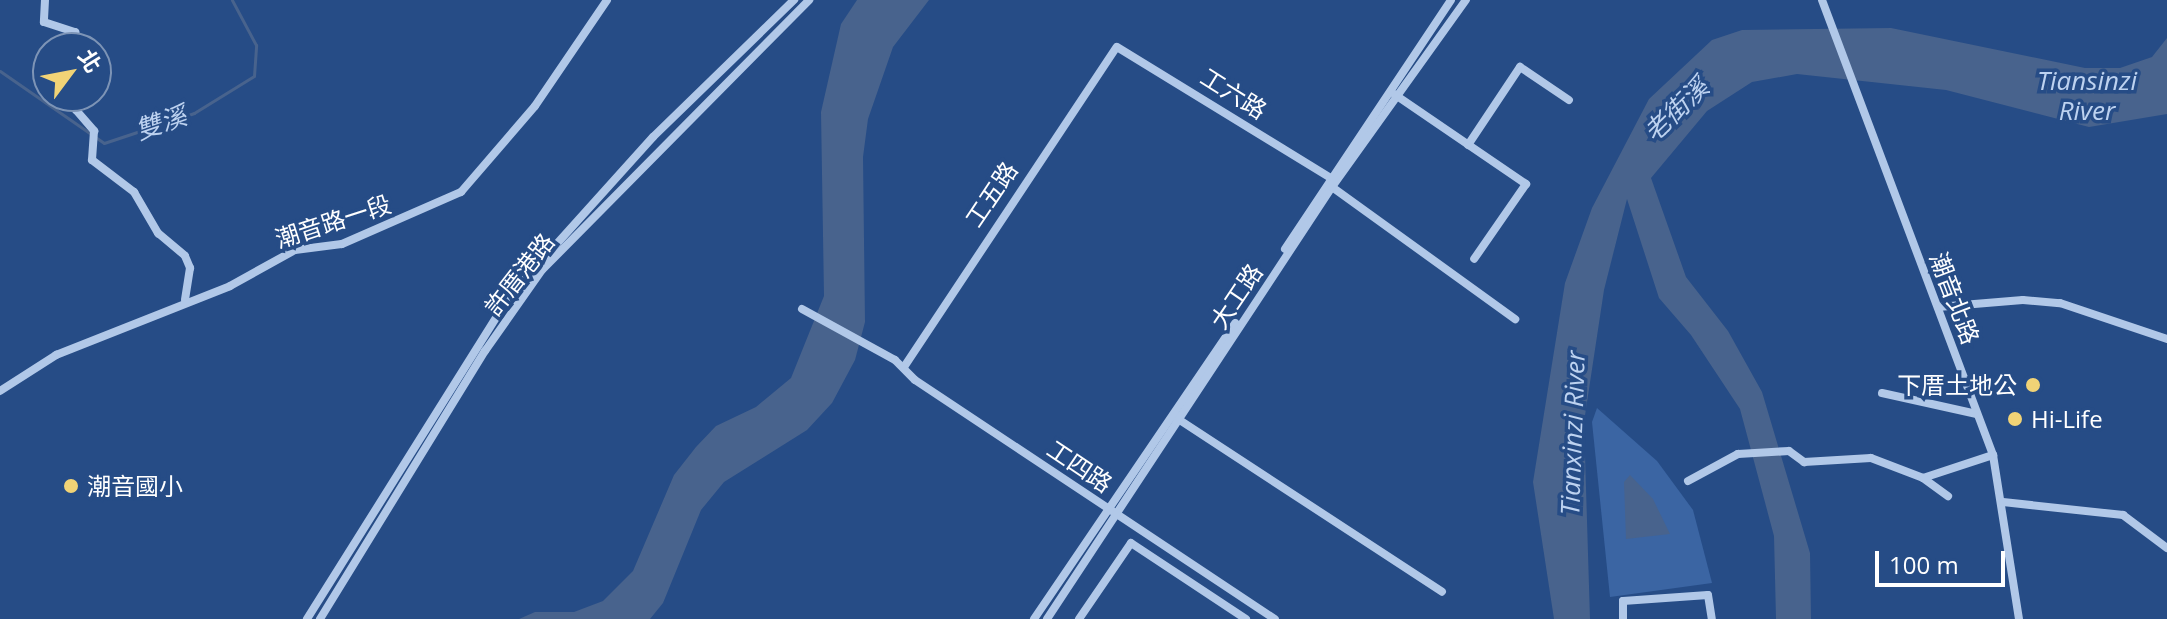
<!DOCTYPE html>
<meta charset="utf-8">
<style>
body{margin:0}
#map{position:relative;width:2167px;height:619px;overflow:hidden;background:#264c86;font-family:"Open Sans","Noto Sans TC",sans-serif}
div>[style]{position:absolute}
[style*='--x']{left:calc(var(--x)*1px);top:calc(var(--y)*1px);width:calc(var(--w)*1px);rotate:calc(var(--a)*1deg)}
.green>*{inset:0;background:#3b65a3}
.water>*{inset:0;background:#48638d}
.stream>*{height:3px;margin:-1.5px;padding:0 1.5px;transform-origin:1.5px;border-radius:1.5px;background:#48638d}
.minor>*{height:8px;margin:-4px;padding:0 4px;transform-origin:4px;border-radius:4px;background:#b1c8e8}
.dots>*{width:22px;height:22px;translate:-50% -50%;box-sizing:border-box;border:4px solid #264c86;border-radius:50%}
span{translate:-50% -50%;white-space:nowrap;text-align:center;line-height:1.15;-webkit-text-stroke:7px #264c86;paint-order:stroke}
.street-label{font-size:24px;color:#fff}
.poi-label{font-size:24px;color:#fff}
.right{translate:-100% -50%;text-align:right}
.left{translate:0 -50%;text-align:left}
.water-label{font-size:26px;color:#bdd2f0;font-style:italic}
.north{position:absolute;left:32px;top:32px;width:80px;height:80px;box-sizing:border-box;background:#264c86;border:2px solid #7d94b6;border-radius:50%;rotate:58deg;font-size:22px;font-weight:700;line-height:32px;text-align:center;color:#fff}
.north::after{content:'';display:block;margin:auto;width:28px;height:36px;background:#f1d376;clip-path:polygon(50% 0,100% 100%,50% 72%,0 100%)}
.scale{position:absolute;left:1875px;top:551px;width:130px;height:36px;box-sizing:border-box;border:4px solid #fff;border-top:0;padding-left:10px;font-size:24px;line-height:28px;white-space:nowrap;color:#fff;-webkit-text-stroke:6px #264c86;paint-order:stroke}
</style>
<div id="map">
<div class="green">
<i style="clip-path:polygon(1597px 408px,1657px 461px,1693px 510px,1712px 583px,1610px 597px,1592px 422px)"></i>
</div>
<div class="water">
<i style="clip-path:polygon(857px 0,929px 0,893px 47px,868px 119px,863px 157px,865px 322px,855px 360px,832px 403px,807px 430px,724px 482px,701px 510px,663px 603px,650px 619px,519px 619px,535px 612px,574px 612px,603px 601px,633px 571px,674px 475px,696px 447px,716px 426px,756px 407px,791px 378px,824px 296px,821px 112px,841px 24px)"></i>
<i style="clip-path:polygon(1891px 28px,2085px 68px,2120px 68px,2152px 57px,2167px 38px,2167px 114px,2089px 127px,1946px 90px,1797px 74px,1752px 82px,1707px 111px,1651px 178px,1686px 277px,1728px 331px,1762px 392px,1810px 553px,1811px 619px,1776px 619px,1774px 536px,1740px 409px,1691px 335px,1659px 298px,1627px 199px,1604px 290px,1584px 422px,1590px 619px,1554px 619px,1533px 482px,1565px 283px,1592px 208px,1649px 99px,1712px 40px,1742px 30px)"></i>
<i style="clip-path:polygon(1630px 475px,1653px 499px,1670px 534px,1626px 539px,1624px 482px)"></i>
</div>
<div class="stream">
<i style="--x:0;--y:71;--w:126;--a:34.7"></i>
<i style="--x:104;--y:143;--w:95;--a:-18.4"></i>
<i style="--x:194;--y:113;--w:70;--a:-31.7"></i>
<i style="--x:254;--y:76;--w:31;--a:-86"></i>
<i style="--x:256;--y:45;--w:51;--a:-118.1"></i>
</div>
<div class="minor">
<i style="--x:45;--y:0;--w:22;--a:93"></i>
<i style="--x:44;--y:22;--w:33;--a:18"></i>
<i style="--x:75;--y:32;--w:16;--a:76"></i>
<i style="--x:1822;--y:0;--w:486;--a:69.4"></i>
<i style="--x:1993;--y:455;--w:166;--a:81"></i>
<i style="--x:1394;--y:94;--w:160;--a:34.3"></i>
<i style="--x:1526;--y:184;--w:91;--a:124.7"></i>
<i style="--x:74;--y:96;--w:14;--a:82"></i>
<i style="--x:76;--y:110;--w:28;--a:49"></i>
<i style="--x:94;--y:131;--w:29;--a:94"></i>
<i style="--x:92;--y:160;--w:53;--a:37.3"></i>
<i style="--x:134;--y:192;--w:48;--a:59.7"></i>
<i style="--x:158;--y:233;--w:35;--a:40"></i>
<i style="--x:185;--y:256;--w:13;--a:67"></i>
<i style="--x:190;--y:268;--w:32;--a:99"></i>
<i style="--x:1468;--y:145;--w:94;--a:-56.3"></i>
<i style="--x:1520;--y:67;--w:59;--a:34"></i>
<i style="--x:1332;--y:187;--w:226;--a:35.8"></i>
<i style="--x:1285;--y:249;--w:299;--a:-56.3"></i>
<i style="--x:1938;--y:307;--w:85;--a:-4.7"></i>
<i style="--x:2023;--y:300;--w:37;--a:5"></i>
<i style="--x:2060;--y:303;--w:113;--a:18.6"></i>
<i style="--x:802;--y:309;--w:106;--a:28.7"></i>
<i style="--x:895;--y:360;--w:28;--a:45"></i>
<i style="--x:915;--y:380;--w:432;--a:33.6"></i>
<i style="--x:904;--y:367;--w:384;--a:-56.4"></i>
<i style="--x:1117;--y:47;--w:249;--a:31.5"></i>
<i style="--x:0;--y:391;--w:67;--a:-32.7"></i>
<i style="--x:56;--y:355;--w:187;--a:-21.6"></i>
<i style="--x:230;--y:286;--w:74;--a:-29"></i>
<i style="--x:295;--y:250;--w:47;--a:-7.3"></i>
<i style="--x:342;--y:244;--w:130;--a:-23.6"></i>
<i style="--x:461;--y:192;--w:113;--a:-49.3"></i>
<i style="--x:535;--y:106;--w:128;--a:-55.8"></i>
<i style="--x:1882;--y:393;--w:97;--a:12.5"></i>
<i style="--x:1175;--y:417;--w:319;--a:33.2"></i>
<i style="--x:1923;--y:478;--w:74;--a:-18.2"></i>
<i style="--x:1688;--y:481;--w:57;--a:-28.4"></i>
<i style="--x:1738;--y:454;--w:51;--a:-3.4"></i>
<i style="--x:1789;--y:451;--w:19;--a:36"></i>
<i style="--x:1804;--y:462;--w:67;--a:-3.4"></i>
<i style="--x:1871;--y:458;--w:56;--a:21"></i>
<i style="--x:1923;--y:478;--w:31;--a:36"></i>
<i style="--x:2003;--y:502;--w:121;--a:6.2"></i>
<i style="--x:2123;--y:515;--w:55;--a:36.9"></i>
<i style="--x:307;--y:619;--w:379;--a:-57.9"></i>
<i style="--x:508;--y:298;--w:217;--a:-48"></i>
<i style="--x:653;--y:137;--w:197;--a:-44.2"></i>
<i style="--x:320;--y:619;--w:315;--a:-58.4"></i>
<i style="--x:485;--y:351;--w:99;--a:-54.9"></i>
<i style="--x:542;--y:270;--w:380;--a:-45.3"></i>
<i style="--x:1034;--y:619;--w:358;--a:-55.8"></i>
<i style="--x:1047;--y:619;--w:518;--a:-56.59"></i>
<i style="--x:1332;--y:187;--w:230;--a:-54.4"></i>
<i style="--x:1079;--y:619;--w:92;--a:-55.6"></i>
<i style="--x:1131;--y:543;--w:138;--a:33.5"></i>
<i style="--x:1623;--y:619;--w:18;--a:-90"></i>
<i style="--x:1623;--y:601;--w:85;--a:-4"></i>
<i style="--x:1708;--y:595;--w:24;--a:81"></i>
</div>
<div class="dots">
<i style="left:2033px;top:385px;background:#f1d376"></i>
<i style="left:2015px;top:419px;background:#f1d376"></i>
<i style="left:71px;top:486px;background:#f1d376"></i>
</div>
<div class="street-label">
<span style="left:1234px;top:93px;rotate:32deg">工六路</span>
<span style="left:991px;top:194px;rotate:-56deg">工五路</span>
<span style="left:333px;top:221px;rotate:-18deg">潮音路一段</span>
<span style="left:519px;top:274px;rotate:-52deg">許厝港路</span>
<span style="left:1236px;top:296px;rotate:-56deg">大工路</span>
<span style="left:1955px;top:298px;rotate:69deg">潮音北路</span>
<span style="left:1080px;top:466px;rotate:34deg">工四路</span>
</div>
<div class="poi-label">
<span class="right" style="left:2017px;top:385px">下厝土地公</span>
<span class="left" style="left:2031px;top:419px">Hi-Life</span>
<span class="left" style="left:87px;top:486px">潮音國小</span>
</div>
<div class="water-label">
<span style="left:2087px;top:96px">Tiansinzi<br>River</span>
<span style="left:1676px;top:110px;rotate:-44deg">老街溪</span>
<span style="left:161px;top:123px;rotate:-19deg">雙溪</span>
<span style="left:1573px;top:433px;rotate:-88deg">Tianxinzi River</span>
</div>
<div class="north">北</div>
<div class="scale">100 m</div>
</div>
